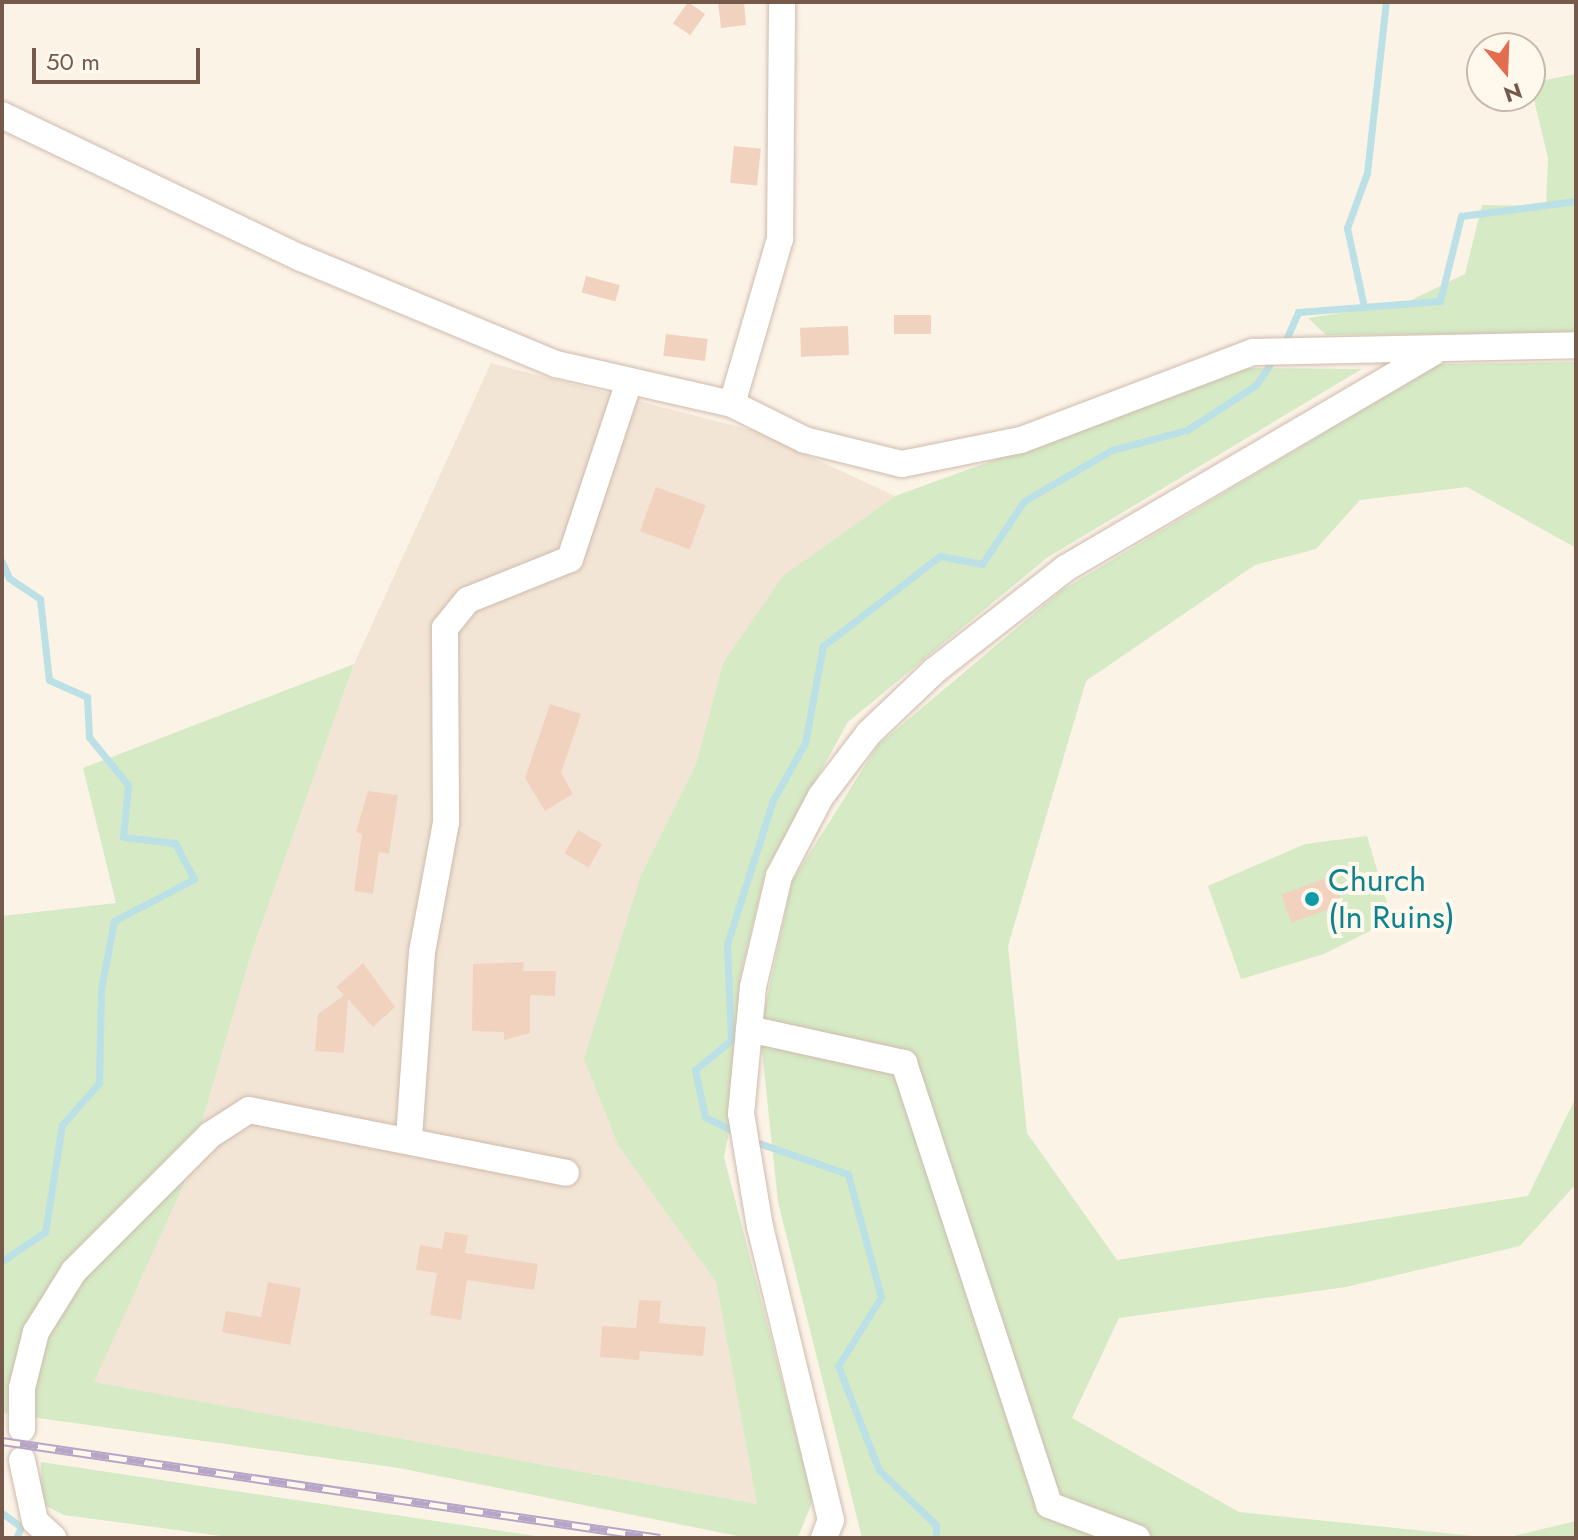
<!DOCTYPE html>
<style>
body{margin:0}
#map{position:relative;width:1578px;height:1540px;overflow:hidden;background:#fcf3e7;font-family:Jost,sans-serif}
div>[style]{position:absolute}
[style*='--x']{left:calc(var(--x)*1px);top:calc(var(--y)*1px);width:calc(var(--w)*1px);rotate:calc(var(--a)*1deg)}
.residential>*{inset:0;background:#f3e5d5}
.green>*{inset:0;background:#d5eac5}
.stream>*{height:7px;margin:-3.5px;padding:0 3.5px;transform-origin:3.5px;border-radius:3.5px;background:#bbe0e5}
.building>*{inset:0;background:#f1d2bf;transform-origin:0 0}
.roads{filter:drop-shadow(0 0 2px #cebbad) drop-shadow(0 0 2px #cebbad)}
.minor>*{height:26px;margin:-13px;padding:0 13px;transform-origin:13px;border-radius:13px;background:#fff}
.rail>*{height:9px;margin-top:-4.5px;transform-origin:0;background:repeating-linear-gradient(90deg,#fff8ed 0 18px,#b6a5c6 0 36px);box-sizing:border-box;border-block:2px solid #b6a5c6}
.dots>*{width:22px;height:22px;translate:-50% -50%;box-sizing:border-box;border:4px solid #fff8ed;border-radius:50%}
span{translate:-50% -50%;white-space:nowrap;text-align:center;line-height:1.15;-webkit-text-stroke:8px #fff8ed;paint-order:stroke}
.culture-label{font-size:32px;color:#0d838f}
.left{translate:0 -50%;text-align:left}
.frame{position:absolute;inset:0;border:4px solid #755a4c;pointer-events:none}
.north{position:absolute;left:1466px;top:32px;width:80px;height:80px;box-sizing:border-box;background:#fff8ed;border:2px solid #c8b9ad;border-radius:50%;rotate:161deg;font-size:22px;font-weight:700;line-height:32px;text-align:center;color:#755a4c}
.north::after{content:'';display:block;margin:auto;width:28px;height:36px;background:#e36e4f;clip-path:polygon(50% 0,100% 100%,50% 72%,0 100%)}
.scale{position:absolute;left:32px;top:48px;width:168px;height:36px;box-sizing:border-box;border:4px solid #755a4c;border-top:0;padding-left:10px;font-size:24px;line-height:28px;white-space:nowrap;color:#755a4c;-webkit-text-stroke:6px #fff8ed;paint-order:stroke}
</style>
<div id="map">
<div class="residential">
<i style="clip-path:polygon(491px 363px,755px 431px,895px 496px,784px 576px,723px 663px,696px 764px,641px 875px,619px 1147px,716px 1282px,757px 1504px,93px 1382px,184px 1184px,251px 954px,354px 664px)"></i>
</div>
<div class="green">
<i style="clip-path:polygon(1576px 74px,1576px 333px,1326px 335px,1308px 318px,1405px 303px,1465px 274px,1482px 205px,1546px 206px,1548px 158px,1530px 83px)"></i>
<i style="clip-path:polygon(1576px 362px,1576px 548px,1467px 487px,1360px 500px,1316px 549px,1255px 565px,1086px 681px,1008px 946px,1027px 1133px,1117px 1260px,1528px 1196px,1576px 1097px,1576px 1184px,1520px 1246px,1346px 1287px,1119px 1318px,1072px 1418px,1239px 1512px,1493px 1538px,862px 1538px,778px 1202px,760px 1032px,792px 881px,878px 745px,1062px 590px,1439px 364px)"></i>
<i style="clip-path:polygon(1248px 368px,1362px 369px,1048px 557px,848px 722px,766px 870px,740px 978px,749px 1029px,724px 1157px,813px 1500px,798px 1537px,743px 1537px,399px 1468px,2px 1413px,2px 916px,116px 903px,83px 768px,354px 664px,251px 954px,184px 1184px,94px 1382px,757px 1504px,716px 1282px,619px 1147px,584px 1059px,641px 875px,696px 764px,723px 663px,783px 576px,895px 496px)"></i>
<i style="clip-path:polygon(1367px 836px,1392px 920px,1324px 954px,1241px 979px,1208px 886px,1305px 844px)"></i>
<i style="clip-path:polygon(41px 1462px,549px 1538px,236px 1538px,64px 1515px,40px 1503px)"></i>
<i style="clip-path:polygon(1576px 1521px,1576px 1538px,1505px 1538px)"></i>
</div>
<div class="stream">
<i style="--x:1363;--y:302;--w:76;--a:-102.2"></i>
<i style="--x:1347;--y:228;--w:59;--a:-70"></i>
<i style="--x:1367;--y:173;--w:172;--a:-83.7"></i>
<i style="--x:1284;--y:344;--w:35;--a:-66"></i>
<i style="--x:1298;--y:312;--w:142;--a:-4.4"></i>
<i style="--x:1440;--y:301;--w:88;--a:-76.1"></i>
<i style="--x:1461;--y:216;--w:116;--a:-7.4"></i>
<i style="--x:2;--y:562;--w:17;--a:66"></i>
<i style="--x:9;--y:578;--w:37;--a:34"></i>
<i style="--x:40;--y:599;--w:81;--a:83.7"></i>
<i style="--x:49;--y:680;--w:42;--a:24.1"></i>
<i style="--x:87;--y:697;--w:40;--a:87.1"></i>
<i style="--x:89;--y:737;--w:62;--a:50.9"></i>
<i style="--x:128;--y:785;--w:52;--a:95.5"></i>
<i style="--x:123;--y:837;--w:52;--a:6.6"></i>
<i style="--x:175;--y:843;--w:41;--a:62.2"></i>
<i style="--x:194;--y:879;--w:90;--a:152.3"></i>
<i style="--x:114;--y:921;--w:69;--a:100.8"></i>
<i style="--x:101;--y:989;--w:94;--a:91.2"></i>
<i style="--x:99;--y:1083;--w:56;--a:131.4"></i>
<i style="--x:62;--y:1125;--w:108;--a:99"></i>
<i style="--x:45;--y:1232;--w:52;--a:146"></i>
<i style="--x:738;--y:1133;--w:37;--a:-154"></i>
<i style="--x:705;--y:1117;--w:48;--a:-102"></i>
<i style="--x:695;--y:1070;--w:47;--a:-39.8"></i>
<i style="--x:731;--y:1040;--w:96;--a:-92.4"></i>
<i style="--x:727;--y:944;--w:151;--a:-72.3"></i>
<i style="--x:773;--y:800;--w:65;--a:-60.7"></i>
<i style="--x:805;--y:743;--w:99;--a:-79.5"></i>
<i style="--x:823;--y:646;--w:148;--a:-37.6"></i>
<i style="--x:940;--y:556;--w:43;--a:10.8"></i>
<i style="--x:982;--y:564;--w:76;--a:-56.3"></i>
<i style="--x:1024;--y:501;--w:102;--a:-30.1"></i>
<i style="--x:1112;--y:450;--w:78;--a:-14.9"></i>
<i style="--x:1187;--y:430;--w:82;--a:-33.1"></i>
<i style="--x:1256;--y:385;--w:34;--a:-56"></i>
<i style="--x:753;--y:1141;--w:101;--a:19.2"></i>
<i style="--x:848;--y:1174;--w:127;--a:75"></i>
<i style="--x:881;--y:1297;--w:81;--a:121.9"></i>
<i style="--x:838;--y:1366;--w:112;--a:68.5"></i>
<i style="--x:879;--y:1470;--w:79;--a:44"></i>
<i style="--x:936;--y:1525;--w:13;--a:90"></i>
<i style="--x:2;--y:1513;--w:24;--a:36"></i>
<i style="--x:21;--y:1527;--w:12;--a:114"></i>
</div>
<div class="building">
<i style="left:688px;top:2px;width:21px;height:26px;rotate:35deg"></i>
<i style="clip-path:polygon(718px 2px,744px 2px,746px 25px,721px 28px)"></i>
<i style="left:734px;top:146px;width:27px;height:37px;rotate:6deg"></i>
<i style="left:586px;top:276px;width:35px;height:17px;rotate:15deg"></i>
<i style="left:931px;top:315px;width:19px;height:37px;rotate:90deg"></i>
<i style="left:848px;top:326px;width:29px;height:48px;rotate:88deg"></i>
<i style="left:666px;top:334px;width:42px;height:22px;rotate:7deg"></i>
<i style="left:656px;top:487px;width:53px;height:47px;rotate:20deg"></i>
<i style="clip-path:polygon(550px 704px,581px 714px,561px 773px,573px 794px,545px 811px,525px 778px)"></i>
<i style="clip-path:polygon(368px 791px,398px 795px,389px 854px,379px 852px,373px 894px,354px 891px,362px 834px,356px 832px)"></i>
<i style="left:578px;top:830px;width:28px;height:27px;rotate:30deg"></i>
<i style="left:1332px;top:876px;width:30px;height:54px;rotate:70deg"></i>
<i style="clip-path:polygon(524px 962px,523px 971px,556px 971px,555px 996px,530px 995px,530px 1033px,504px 1040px,504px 1032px,472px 1031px,473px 964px)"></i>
<i style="clip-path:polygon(363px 963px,395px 1007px,373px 1027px,348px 999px,344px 1053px,315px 1051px,318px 1014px,344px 995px,336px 987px)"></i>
<i style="clip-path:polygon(445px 1232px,468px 1235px,465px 1253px,538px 1264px,534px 1290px,467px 1280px,461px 1320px,430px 1315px,437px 1273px,416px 1270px,420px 1245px,442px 1249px)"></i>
<i style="clip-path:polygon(268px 1282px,301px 1288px,290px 1345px,222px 1332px,226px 1311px,261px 1317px)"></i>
<i style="clip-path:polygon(639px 1300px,661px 1301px,659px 1323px,706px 1327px,703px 1356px,640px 1351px,639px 1360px,600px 1357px,602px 1326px,636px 1328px)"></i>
</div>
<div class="roads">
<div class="minor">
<i style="--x:2;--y:115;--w:331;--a:25.6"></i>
<i style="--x:301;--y:258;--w:276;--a:22.6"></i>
<i style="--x:556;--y:364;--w:180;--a:12.8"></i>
<i style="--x:732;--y:404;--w:81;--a:26.3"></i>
<i style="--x:805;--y:440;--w:100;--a:13.9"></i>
<i style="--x:902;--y:464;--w:121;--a:-11.4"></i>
<i style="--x:1021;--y:440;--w:248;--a:-20.8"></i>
<i style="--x:1253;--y:352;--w:323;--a:-1.2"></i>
<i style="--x:732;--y:404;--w:172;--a:-73.8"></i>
<i style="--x:780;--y:239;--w:237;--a:-89.5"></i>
<i style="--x:749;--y:1029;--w:159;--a:12.4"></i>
<i style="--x:904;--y:1063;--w:465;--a:71.8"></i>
<i style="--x:1049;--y:1505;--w:94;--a:20.6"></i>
<i style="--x:409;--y:1138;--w:186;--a:-86"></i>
<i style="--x:422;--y:952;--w:132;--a:-79.5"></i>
<i style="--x:446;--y:822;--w:194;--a:-90.3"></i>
<i style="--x:445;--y:628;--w:36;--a:-51"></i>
<i style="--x:468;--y:600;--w:110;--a:-21.9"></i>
<i style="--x:570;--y:559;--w:183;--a:-71.6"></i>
<i style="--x:22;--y:1429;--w:41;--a:-90"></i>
<i style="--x:22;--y:1388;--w:58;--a:-76"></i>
<i style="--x:36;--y:1332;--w:72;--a:-58.1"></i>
<i style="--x:74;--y:1271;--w:192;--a:-45"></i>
<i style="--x:210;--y:1135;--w:46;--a:-32.7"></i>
<i style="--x:249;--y:1110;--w:323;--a:11.2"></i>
<i style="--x:22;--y:1460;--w:62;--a:78"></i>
<i style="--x:35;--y:1521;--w:25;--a:43"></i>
<i style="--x:824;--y:1538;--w:19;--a:-69"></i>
<i style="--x:831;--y:1520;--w:301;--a:-103.6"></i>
<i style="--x:760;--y:1227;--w:115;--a:-99.5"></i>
<i style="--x:741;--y:1114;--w:128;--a:-84.6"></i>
<i style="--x:753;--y:987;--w:114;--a:-76.8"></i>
<i style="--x:779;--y:876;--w:90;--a:-62.3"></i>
<i style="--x:821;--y:796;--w:79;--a:-52.7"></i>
<i style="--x:869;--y:733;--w:90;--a:-43.6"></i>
<i style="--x:934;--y:671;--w:167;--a:-38"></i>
<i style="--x:1066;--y:568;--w:425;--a:-30.4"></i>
</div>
</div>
<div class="rail">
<i style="--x:2;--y:1441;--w:665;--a:8.39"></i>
</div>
<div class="dots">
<i style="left:1312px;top:899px;background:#0f9aa8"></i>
</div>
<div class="culture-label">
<span class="left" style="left:1328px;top:899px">Church<br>(In Ruins)</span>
</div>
<div class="frame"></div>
<div class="north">N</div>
<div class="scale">50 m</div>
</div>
